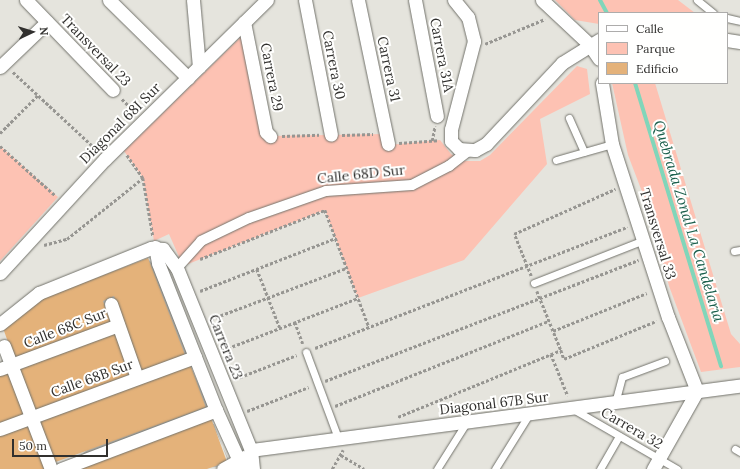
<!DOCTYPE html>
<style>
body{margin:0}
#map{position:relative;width:740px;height:469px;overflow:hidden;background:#e5e4dd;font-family:Lora,serif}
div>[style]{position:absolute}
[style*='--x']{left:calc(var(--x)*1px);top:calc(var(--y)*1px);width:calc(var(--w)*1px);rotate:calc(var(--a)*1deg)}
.green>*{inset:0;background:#fdc2b3}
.shadow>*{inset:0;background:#0003}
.stream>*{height:4px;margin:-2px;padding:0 2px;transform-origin:2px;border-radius:2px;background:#80d6ba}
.building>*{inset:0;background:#e4b27a;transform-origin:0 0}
.path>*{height:2.5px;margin-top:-1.25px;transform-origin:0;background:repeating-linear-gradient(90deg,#979692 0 3px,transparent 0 5px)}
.roads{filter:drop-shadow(0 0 1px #72726b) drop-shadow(0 0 1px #72726b)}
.service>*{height:7px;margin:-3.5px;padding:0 3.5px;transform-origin:3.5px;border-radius:3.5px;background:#fff}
.pedestrian>*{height:10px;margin:-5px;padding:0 5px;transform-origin:5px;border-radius:5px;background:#fff}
.minor>*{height:13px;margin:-6.5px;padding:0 6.5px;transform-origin:6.5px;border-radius:6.5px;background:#fff}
span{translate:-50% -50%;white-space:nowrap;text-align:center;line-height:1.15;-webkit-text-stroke:4px #fffffe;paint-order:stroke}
.street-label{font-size:14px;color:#31302e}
.water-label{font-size:15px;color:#1c604d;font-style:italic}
.legend{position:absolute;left:598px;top:12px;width:130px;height:72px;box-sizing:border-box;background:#fffffe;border:1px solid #adacab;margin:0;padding:5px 7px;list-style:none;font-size:12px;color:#31302e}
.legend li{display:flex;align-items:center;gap:8px;height:20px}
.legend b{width:20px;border:1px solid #adacab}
.north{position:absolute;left:12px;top:12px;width:40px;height:40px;-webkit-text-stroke:3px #fffffe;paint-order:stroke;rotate:86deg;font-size:11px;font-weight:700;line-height:16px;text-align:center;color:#31302e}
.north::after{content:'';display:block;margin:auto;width:14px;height:18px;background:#31302e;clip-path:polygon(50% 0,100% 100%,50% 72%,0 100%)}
.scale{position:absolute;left:12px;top:439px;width:96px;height:18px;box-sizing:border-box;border:2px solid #31302e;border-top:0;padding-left:5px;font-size:12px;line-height:14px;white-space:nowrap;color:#31302e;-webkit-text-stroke:3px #fffffe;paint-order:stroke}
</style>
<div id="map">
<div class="green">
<i style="clip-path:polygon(555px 0,678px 0,695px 13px,599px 13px,599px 24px,575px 20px)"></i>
<i style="clip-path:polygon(246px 32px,270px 136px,386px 134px,389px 145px,440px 140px,451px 154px,462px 161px,480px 161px,490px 155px,577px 66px,587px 69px,590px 94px,540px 119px,547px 164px,464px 260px,358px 298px,325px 210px,183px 266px,169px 234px,154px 241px,143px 178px,124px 151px)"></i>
<i style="clip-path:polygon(612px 83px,655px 83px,731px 334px,740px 344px,740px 367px,701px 372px,669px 286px,649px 210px,628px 155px)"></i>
<i style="clip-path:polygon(0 146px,58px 197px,0 261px)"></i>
</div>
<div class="shadow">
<i style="clip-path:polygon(148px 259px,154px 265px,190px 361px,117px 302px,20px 364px)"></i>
<i style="clip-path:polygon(190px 365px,211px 413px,64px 469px)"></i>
<i style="clip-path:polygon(evenodd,210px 419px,232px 467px,80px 469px,210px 419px,212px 424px,214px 424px,230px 466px,228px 467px,212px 424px)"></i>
</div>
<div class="stream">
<i style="--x:600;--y:0;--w:15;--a:62"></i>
<i style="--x:635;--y:83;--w:296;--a:73.1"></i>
</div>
<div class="building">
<i style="clip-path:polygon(148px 258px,185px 355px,142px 372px,114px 296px,103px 301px,111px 322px,14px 359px,3px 328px,30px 303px)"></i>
<i style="left:115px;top:331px;width:46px;height:104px;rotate:68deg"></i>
<i style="left:190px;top:364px;width:46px;height:162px;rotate:70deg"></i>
<i style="clip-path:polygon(8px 372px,24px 415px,0 425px,0 375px)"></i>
<i style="clip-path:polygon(211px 418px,227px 462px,207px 469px,77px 469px)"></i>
<i style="clip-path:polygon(28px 426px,45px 469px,0 469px,0 436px)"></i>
</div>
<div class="path">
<i style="--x:485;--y:44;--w:65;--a:-22.6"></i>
<i style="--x:13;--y:72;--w:115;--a:42.9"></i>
<i style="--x:122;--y:99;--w:18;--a:45"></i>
<i style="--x:0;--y:133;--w:54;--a:-45"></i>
<i style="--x:342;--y:135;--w:31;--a:-2"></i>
<i style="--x:282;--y:136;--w:37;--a:-2"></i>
<i style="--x:432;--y:141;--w:15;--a:-79"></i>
<i style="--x:399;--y:143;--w:39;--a:-4"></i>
<i style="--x:0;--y:146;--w:75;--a:41.8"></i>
<i style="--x:127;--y:155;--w:28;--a:55"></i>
<i style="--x:143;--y:178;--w:59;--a:80.2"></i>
<i style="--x:44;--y:245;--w:24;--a:-15"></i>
<i style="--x:67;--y:239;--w:97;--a:-38.8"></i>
<i style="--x:200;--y:259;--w:134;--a:-21.4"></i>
<i style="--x:325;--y:210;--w:125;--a:69.4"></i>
<i style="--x:257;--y:269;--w:63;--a:68.7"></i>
<i style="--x:531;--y:276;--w:45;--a:-112"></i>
<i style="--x:514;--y:234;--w:111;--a:-24"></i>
<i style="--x:200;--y:291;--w:146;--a:-21.3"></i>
<i style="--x:537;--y:291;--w:64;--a:67.9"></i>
<i style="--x:211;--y:319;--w:145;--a:-20.6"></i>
<i style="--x:295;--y:322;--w:23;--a:70"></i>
<i style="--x:553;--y:331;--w:101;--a:-22"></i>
<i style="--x:315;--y:348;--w:335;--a:-21.2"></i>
<i style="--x:223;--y:350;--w:145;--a:-21.1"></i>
<i style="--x:551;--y:354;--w:45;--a:68"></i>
<i style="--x:235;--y:379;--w:66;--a:-21.2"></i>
<i style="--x:325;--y:381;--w:336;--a:-21.1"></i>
<i style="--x:335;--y:406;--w:230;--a:-21.7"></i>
<i style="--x:247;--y:411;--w:66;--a:-21.2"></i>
<i style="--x:398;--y:417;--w:176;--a:-22.3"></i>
<i style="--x:561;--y:350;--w:9;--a:72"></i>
<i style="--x:564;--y:359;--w:100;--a:-22.4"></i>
<i style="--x:341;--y:455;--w:27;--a:31"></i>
<i style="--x:332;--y:469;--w:22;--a:-60"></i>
</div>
<div class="roads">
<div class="service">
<i style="--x:697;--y:0;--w:21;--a:39"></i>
<i style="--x:727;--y:18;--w:13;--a:13"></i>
<i style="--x:569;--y:118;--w:37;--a:66"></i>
<i style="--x:556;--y:160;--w:58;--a:-15.9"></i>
<i style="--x:734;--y:251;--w:6;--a:-9"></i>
<i style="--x:534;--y:283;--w:118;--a:-21.4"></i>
<i style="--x:306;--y:352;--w:92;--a:69.6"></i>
<i style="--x:615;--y:403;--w:27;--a:-75"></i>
<i style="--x:622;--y:377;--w:46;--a:-20.4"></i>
<i style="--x:573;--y:409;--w:120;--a:30"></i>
<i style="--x:735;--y:449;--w:6;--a:31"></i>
<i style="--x:437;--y:469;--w:54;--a:-57.8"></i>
<i style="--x:495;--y:469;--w:62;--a:-58.1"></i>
<i style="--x:600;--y:469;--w:38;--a:-60"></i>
</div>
<div class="pedestrian">
<i style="--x:177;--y:268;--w:36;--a:-48"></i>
<i style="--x:201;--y:241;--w:53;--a:-25.6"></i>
<i style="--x:249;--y:218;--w:82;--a:-19.3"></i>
<i style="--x:326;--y:191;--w:86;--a:-4"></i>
<i style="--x:412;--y:185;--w:42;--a:-27.2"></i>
<i style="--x:449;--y:166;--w:24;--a:-38"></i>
</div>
<div class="minor">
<i style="--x:26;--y:0;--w:125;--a:46"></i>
<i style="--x:109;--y:0;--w:111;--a:44.6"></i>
<i style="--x:193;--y:0;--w:67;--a:84.9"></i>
<i style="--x:305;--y:0;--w:137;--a:79.1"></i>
<i style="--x:358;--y:0;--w:147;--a:78.2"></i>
<i style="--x:415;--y:0;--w:118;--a:79.3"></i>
<i style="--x:454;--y:0;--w:22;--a:51"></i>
<i style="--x:468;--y:17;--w:25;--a:76"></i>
<i style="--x:474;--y:41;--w:91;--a:104.6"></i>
<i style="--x:451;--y:129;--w:12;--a:90"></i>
<i style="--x:451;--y:141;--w:11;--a:45"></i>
<i style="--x:459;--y:149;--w:16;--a:4"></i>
<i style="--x:475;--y:150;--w:13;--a:-29"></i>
<i style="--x:486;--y:144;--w:111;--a:-46.8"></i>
<i style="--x:562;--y:63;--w:44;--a:-31.9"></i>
<i style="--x:542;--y:0;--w:64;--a:43.1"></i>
<i style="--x:589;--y:44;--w:18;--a:56"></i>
<i style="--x:244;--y:22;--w:112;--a:78.7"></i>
<i style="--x:266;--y:132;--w:6;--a:45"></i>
<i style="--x:727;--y:40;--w:13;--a:9"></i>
<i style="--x:0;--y:67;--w:65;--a:-43.8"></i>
<i style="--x:602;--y:83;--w:62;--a:80.7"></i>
<i style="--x:612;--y:144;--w:182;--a:72.1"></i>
<i style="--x:668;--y:317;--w:79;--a:68.6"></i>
<i style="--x:697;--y:391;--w:90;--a:119.4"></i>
<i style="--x:155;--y:247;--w:16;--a:79"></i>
<i style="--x:158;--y:263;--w:158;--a:68.5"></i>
<i style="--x:216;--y:410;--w:58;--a:65.6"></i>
<i style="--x:240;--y:463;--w:13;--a:29"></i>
<i style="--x:0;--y:273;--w:155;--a:-47.4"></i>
<i style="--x:105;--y:159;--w:227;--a:-44.5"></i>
<i style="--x:111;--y:304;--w:78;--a:70.6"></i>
<i style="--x:0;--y:324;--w:50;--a:-38.5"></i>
<i style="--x:39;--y:293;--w:121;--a:-21.9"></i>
<i style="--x:151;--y:248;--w:12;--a:5"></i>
<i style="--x:163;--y:249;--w:24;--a:54"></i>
<i style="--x:177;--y:268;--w:196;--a:67.9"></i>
<i style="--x:251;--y:450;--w:19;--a:84"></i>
<i style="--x:4;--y:346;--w:132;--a:69.1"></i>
<i style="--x:0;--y:369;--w:126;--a:-20.4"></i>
<i style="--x:0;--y:429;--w:208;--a:-20.3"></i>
<i style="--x:251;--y:450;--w:493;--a:-7.5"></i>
<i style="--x:61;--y:469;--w:166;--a:-20.8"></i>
<i style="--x:223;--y:469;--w:26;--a:-29"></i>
</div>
</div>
<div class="street-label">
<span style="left:96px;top:50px;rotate:46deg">Transversal 23</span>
<span style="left:442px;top:55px;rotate:79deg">Carrera 31A</span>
<span style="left:334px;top:65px;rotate:79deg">Carrera 30</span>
<span style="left:389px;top:69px;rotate:78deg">Carrera 31</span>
<span style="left:272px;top:77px;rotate:79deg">Carrera 29</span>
<span style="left:120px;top:123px;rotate:-45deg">Diagonal 68I Sur</span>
<span style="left:361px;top:174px;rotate:-6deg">Calle 68D Sur</span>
<span style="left:658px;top:234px;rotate:73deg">Transversal 33</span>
<span style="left:65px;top:328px;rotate:-21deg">Calle 68C Sur</span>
<span style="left:226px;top:347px;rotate:68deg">Carrera 23</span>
<span style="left:92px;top:378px;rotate:-20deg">Calle 68B Sur</span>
<span style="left:494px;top:403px;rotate:-7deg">Diagonal 67B Sur</span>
<span style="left:632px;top:428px;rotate:30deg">Carrera 32</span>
</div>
<div class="water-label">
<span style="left:689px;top:221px;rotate:73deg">Quebrada Zonal La Candelaria</span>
</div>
<ul class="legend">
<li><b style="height:5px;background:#fff"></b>Calle</li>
<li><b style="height:11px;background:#fdc2b3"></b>Parque</li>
<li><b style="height:11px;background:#e4b27a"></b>Edificio</li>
</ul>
<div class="north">N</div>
<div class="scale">50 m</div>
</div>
